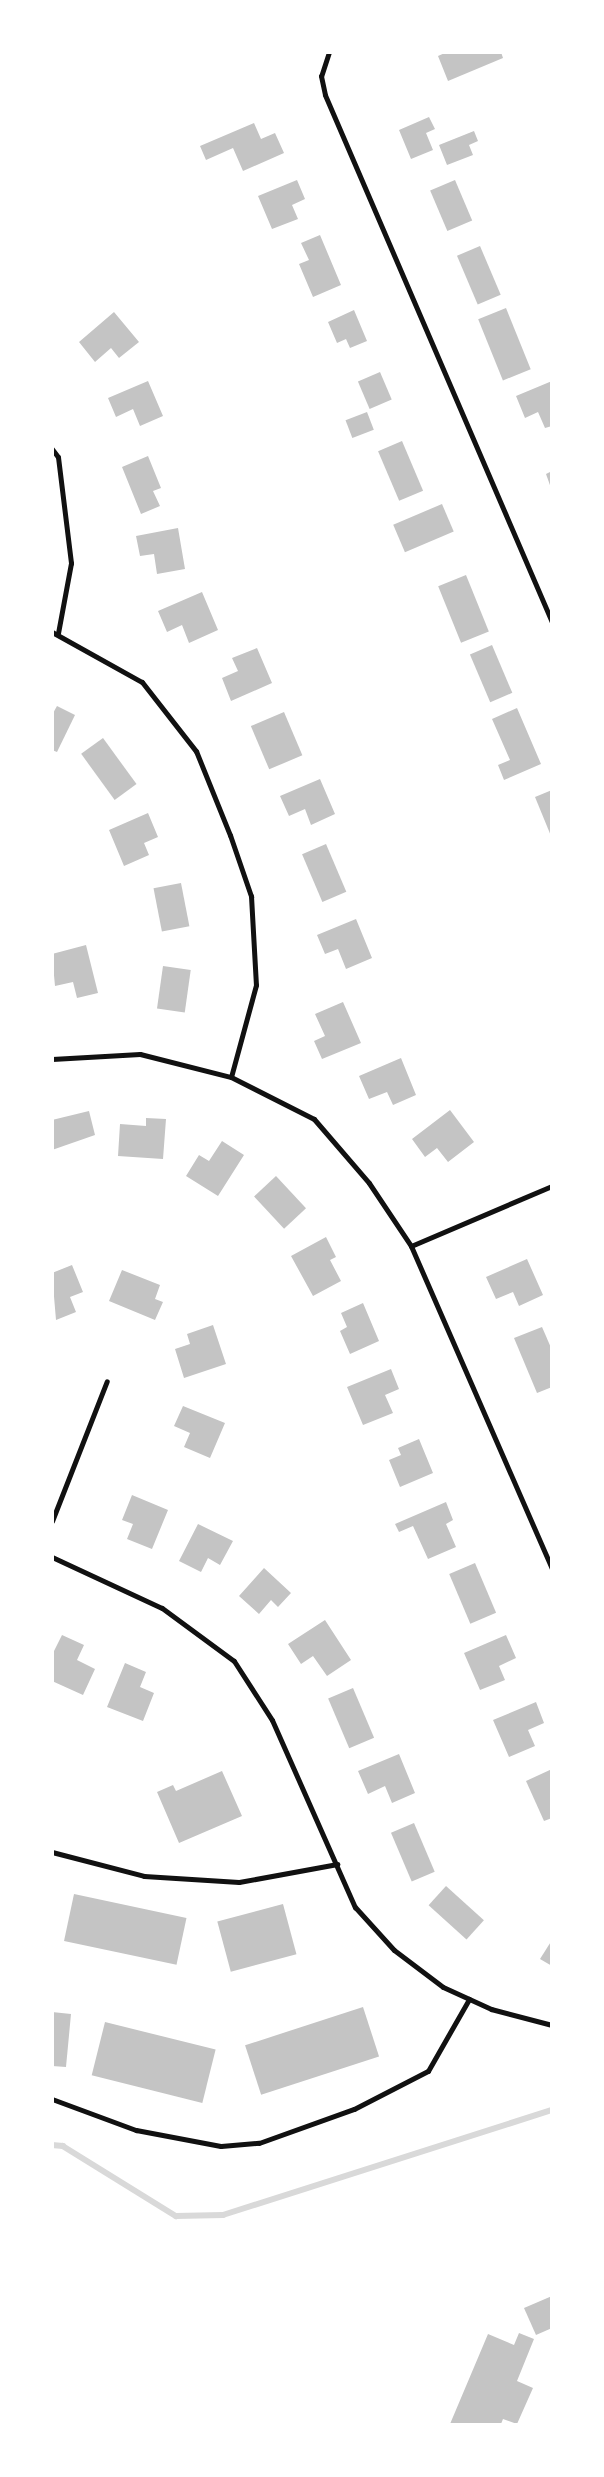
<!DOCTYPE html>
<style>
body{margin:0}
#map{position:relative;width:604px;height:2477px;overflow:hidden;background:#fff;font-family:Rubik,sans-serif}
div>[style]{position:absolute}
[style*='--x']{left:calc(var(--x)*1px);top:calc(var(--y)*1px);width:calc(var(--w)*1px);rotate:calc(var(--a)*1deg)}
.stream>*{height:5.5px;margin:-2.75px;padding:0 2.75px;transform-origin:2.75px;border-radius:2.75px;background:#d9d9d9}
.building>*{inset:0;background:#c4c4c4;transform-origin:0 0}
.minor>*{height:5px;margin:-2.5px;padding:0 2.5px;transform-origin:2.5px;border-radius:2.5px;background:#111}
span{translate:-50% -50%;white-space:nowrap;text-align:center;line-height:1.15;-webkit-text-stroke:4px #fff;paint-order:stroke}
.frame{position:absolute;inset:0;border:54px solid #fff;pointer-events:none}
</style>
<div id="map">
<div class="stream">
<i style="--x:52;--y:2145;--w:11;--a:5"></i>
<i style="--x:63;--y:2146;--w:133;--a:31.8"></i>
<i style="--x:176;--y:2216;--w:47;--a:-1.2"></i>
<i style="--x:223;--y:2215;--w:345;--a:-17.7"></i>
</div>
<div class="building">
<i style="clip-path:polygon(447px 52px,501px 52px,503px 58px,448px 81px,438px 56px)"></i>
<i style="clip-path:polygon(429px 117px,435px 129px,426px 133px,433px 150px,411px 159px,399px 130px)"></i>
<i style="clip-path:polygon(254px 123px,261px 139px,275px 133px,284px 153px,243px 171px,233px 148px,206px 160px,200px 146px)"></i>
<i style="clip-path:polygon(474px 131px,478px 141px,469px 145px,473px 155px,447px 165px,439px 145px)"></i>
<i style="clip-path:polygon(297px 180px,305px 199px,292px 205px,298px 219px,272px 229px,258px 196px)"></i>
<i style="left:455px;top:180px;width:44px;height:27px;rotate:67deg"></i>
<i style="clip-path:polygon(320px 235px,341px 285px,313px 297px,299px 264px,309px 260px,301px 243px)"></i>
<i style="left:480px;top:246px;width:53px;height:25px;rotate:67deg"></i>
<i style="left:506px;top:308px;width:66px;height:30px;rotate:68deg"></i>
<i style="clip-path:polygon(354px 310px,367px 341px,350px 348px,346px 339px,337px 343px,328px 322px)"></i>
<i style="clip-path:polygon(114px 312px,139px 342px,119px 358px,111px 348px,95px 362px,79px 342px)"></i>
<i style="left:380px;top:372px;width:30px;height:24px;rotate:67deg"></i>
<i style="clip-path:polygon(148px 381px,163px 416px,140px 426px,133px 409px,116px 417px,108px 398px)"></i>
<i style="clip-path:polygon(552px 381px,552px 426px,545px 428px,538px 412px,525px 418px,516px 396px)"></i>
<i style="left:367px;top:412px;width:19px;height:23px;rotate:69deg"></i>
<i style="left:402px;top:441px;width:54px;height:26px;rotate:67deg"></i>
<i style="clip-path:polygon(148px 456px,161px 488px,153px 491px,160px 506px,141px 514px,122px 467px)"></i>
<i style="clip-path:polygon(552px 471px,552px 488px,551px 488px,546px 474px)"></i>
<i style="left:442px;top:504px;width:30px;height:53px;rotate:67deg"></i>
<i style="clip-path:polygon(178px 528px,185px 569px,157px 574px,154px 554px,140px 556px,136px 536px)"></i>
<i style="left:466px;top:575px;width:61px;height:30px;rotate:68deg"></i>
<i style="clip-path:polygon(202px 592px,218px 630px,189px 643px,182px 625px,167px 632px,158px 611px)"></i>
<i style="left:492px;top:645px;width:52px;height:24px;rotate:67deg"></i>
<i style="clip-path:polygon(257px 648px,272px 683px,231px 701px,222px 678px,238px 671px,232px 658px)"></i>
<i style="clip-path:polygon(57px 706px,75px 715px,57px 752px,52px 750px,52px 715px)"></i>
<i style="clip-path:polygon(517px 708px,541px 764px,504px 780px,498px 765px,510px 760px,492px 719px)"></i>
<i style="left:284px;top:712px;width:47px;height:36px;rotate:67deg"></i>
<i style="left:103px;top:738px;width:57px;height:27px;rotate:54deg"></i>
<i style="clip-path:polygon(320px 779px,335px 814px,311px 825px,305px 809px,289px 816px,280px 796px)"></i>
<i style="clip-path:polygon(552px 790px,552px 836px,551px 836px,535px 797px)"></i>
<i style="clip-path:polygon(148px 813px,158px 837px,144px 843px,149px 855px,124px 866px,109px 830px)"></i>
<i style="left:326px;top:844px;width:52px;height:26px;rotate:67deg"></i>
<i style="left:181px;top:883px;width:44px;height:28px;rotate:79deg"></i>
<i style="clip-path:polygon(356px 919px,372px 958px,346px 969px,338px 949px,325px 954px,317px 935px)"></i>
<i style="clip-path:polygon(86px 945px,98px 993px,77px 998px,73px 982px,55px 986px,52px 954px)"></i>
<i style="left:163px;top:966px;width:28px;height:43px;rotate:8deg"></i>
<i style="clip-path:polygon(343px 1002px,361px 1043px,322px 1059px,314px 1041px,325px 1036px,315px 1014px)"></i>
<i style="clip-path:polygon(401px 1058px,416px 1095px,393px 1105px,387px 1092px,369px 1099px,359px 1076px)"></i>
<i style="clip-path:polygon(450px 1110px,474px 1142px,448px 1162px,437px 1148px,425px 1157px,412px 1139px)"></i>
<i style="clip-path:polygon(89px 1111px,95px 1135px,52px 1150px,52px 1120px)"></i>
<i style="clip-path:polygon(146px 1118px,166px 1119px,163px 1159px,118px 1156px,120px 1124px,146px 1126px)"></i>
<i style="clip-path:polygon(222px 1141px,244px 1155px,218px 1196px,186px 1176px,199px 1155px,209px 1161px)"></i>
<i style="left:276px;top:1176px;width:44px;height:30px;rotate:47deg"></i>
<i style="clip-path:polygon(326px 1237px,336px 1257px,330px 1260px,341px 1281px,313px 1296px,291px 1256px)"></i>
<i style="clip-path:polygon(527px 1259px,543px 1295px,519px 1306px,513px 1292px,496px 1299px,486px 1277px)"></i>
<i style="clip-path:polygon(72px 1265px,83px 1292px,70px 1297px,76px 1312px,56px 1320px,52px 1273px)"></i>
<i style="clip-path:polygon(122px 1270px,160px 1285px,155px 1299px,163px 1302px,155px 1320px,109px 1301px)"></i>
<i style="clip-path:polygon(363px 1303px,379px 1341px,350px 1354px,340px 1331px,347px 1327px,341px 1313px)"></i>
<i style="clip-path:polygon(213px 1325px,226px 1364px,184px 1378px,175px 1349px,190px 1344px,187px 1334px)"></i>
<i style="clip-path:polygon(542px 1327px,552px 1350px,552px 1387px,537px 1393px,514px 1338px)"></i>
<i style="clip-path:polygon(391px 1369px,399px 1389px,385px 1395px,393px 1413px,363px 1425px,347px 1387px)"></i>
<i style="clip-path:polygon(183px 1406px,225px 1423px,210px 1458px,184px 1447px,190px 1433px,174px 1426px)"></i>
<i style="clip-path:polygon(419px 1439px,433px 1473px,400px 1487px,389px 1460px,401px 1455px,398px 1448px)"></i>
<i style="clip-path:polygon(132px 1495px,168px 1510px,152px 1549px,127px 1539px,133px 1524px,122px 1520px)"></i>
<i style="clip-path:polygon(446px 1502px,453px 1520px,446px 1524px,456px 1547px,428px 1559px,413px 1526px,399px 1532px,395px 1524px)"></i>
<i style="clip-path:polygon(198px 1524px,233px 1541px,220px 1565px,208px 1558px,201px 1572px,179px 1561px)"></i>
<i style="left:475px;top:1563px;width:54px;height:28px;rotate:67deg"></i>
<i style="clip-path:polygon(264px 1568px,291px 1593px,278px 1607px,271px 1600px,259px 1614px,239px 1596px)"></i>
<i style="clip-path:polygon(325px 1620px,351px 1660px,327px 1676px,313px 1656px,301px 1664px,288px 1644px)"></i>
<i style="clip-path:polygon(62px 1635px,84px 1645px,77px 1660px,95px 1669px,83px 1695px,52px 1681px,52px 1655px)"></i>
<i style="clip-path:polygon(506px 1635px,516px 1658px,499px 1666px,505px 1680px,480px 1690px,464px 1653px)"></i>
<i style="clip-path:polygon(125px 1663px,146px 1672px,140px 1687px,154px 1693px,143px 1721px,107px 1707px)"></i>
<i style="left:353px;top:1688px;width:54px;height:27px;rotate:67deg"></i>
<i style="clip-path:polygon(536px 1702px,544px 1723px,528px 1730px,535px 1746px,509px 1757px,493px 1720px)"></i>
<i style="clip-path:polygon(399px 1754px,415px 1793px,392px 1803px,385px 1786px,368px 1794px,358px 1771px)"></i>
<i style="clip-path:polygon(552px 1769px,552px 1818px,544px 1821px,526px 1781px)"></i>
<i style="clip-path:polygon(222px 1771px,242px 1816px,179px 1843px,157px 1792px,173px 1785px,176px 1791px)"></i>
<i style="left:414px;top:1823px;width:53px;height:25px;rotate:67deg"></i>
<i style="left:446px;top:1886px;width:51px;height:26px;rotate:42deg"></i>
<i style="left:74px;top:1894px;width:115px;height:48px;rotate:12deg"></i>
<i style="left:283px;top:1904px;width:52px;height:68px;rotate:75deg"></i>
<i style="clip-path:polygon(552px 1940px,552px 1966px,540px 1959px)"></i>
<i style="left:363px;top:2007px;width:52px;height:124px;rotate:72deg"></i>
<i style="clip-path:polygon(52px 2012px,71px 2014px,66px 2067px,52px 2066px)"></i>
<i style="left:105px;top:2022px;width:114px;height:55px;rotate:14deg"></i>
<i style="clip-path:polygon(552px 2296px,552px 2328px,536px 2335px,524px 2308px)"></i>
<i style="clip-path:polygon(519px 2333px,534px 2339px,517px 2381px,533px 2388px,517px 2424px,503px 2419px,501px 2424px,450px 2424px,488px 2334px,514px 2345px)"></i>
</div>
<div class="minor">
<i style="--x:329;--y:52;--w:25;--a:108"></i>
<i style="--x:321;--y:76;--w:19;--a:78"></i>
<i style="--x:325;--y:95;--w:574;--a:66.7"></i>
<i style="--x:52;--y:449;--w:10;--a:53"></i>
<i style="--x:58;--y:457;--w:107;--a:83"></i>
<i style="--x:71;--y:563;--w:71;--a:100.5"></i>
<i style="--x:52;--y:632;--w:103;--a:29.1"></i>
<i style="--x:142;--y:682;--w:88;--a:52"></i>
<i style="--x:196;--y:751;--w:91;--a:68"></i>
<i style="--x:230;--y:835;--w:65;--a:71"></i>
<i style="--x:251;--y:896;--w:89;--a:86.8"></i>
<i style="--x:256;--y:985;--w:95;--a:105.2"></i>
<i style="--x:52;--y:1059;--w:88;--a:-3.3"></i>
<i style="--x:140;--y:1054;--w:94;--a:14.2"></i>
<i style="--x:231;--y:1077;--w:93;--a:26.8"></i>
<i style="--x:314;--y:1119;--w:84;--a:49.3"></i>
<i style="--x:369;--y:1183;--w:76;--a:56.3"></i>
<i style="--x:411;--y:1246;--w:352;--a:66.4"></i>
<i style="--x:411;--y:1246;--w:153;--a:-23.1"></i>
<i style="--x:52;--y:1521;--w:150;--a:-68.6"></i>
<i style="--x:52;--y:1557;--w:121;--a:24.9"></i>
<i style="--x:162;--y:1608;--w:89;--a:36.4"></i>
<i style="--x:234;--y:1661;--w:70;--a:57.2"></i>
<i style="--x:272;--y:1720;--w:205;--a:66.1"></i>
<i style="--x:355;--y:1907;--w:58;--a:47.8"></i>
<i style="--x:394;--y:1950;--w:61;--a:37.1"></i>
<i style="--x:443;--y:1987;--w:53;--a:24.6"></i>
<i style="--x:491;--y:2009;--w:63;--a:14.7"></i>
<i style="--x:52;--y:1852;--w:95;--a:14.6"></i>
<i style="--x:144;--y:1876;--w:95;--a:3.6"></i>
<i style="--x:239;--y:1882;--w:100;--a:-10.4"></i>
<i style="--x:52;--y:2099;--w:90;--a:20.3"></i>
<i style="--x:136;--y:2130;--w:86;--a:10.7"></i>
<i style="--x:221;--y:2146;--w:38;--a:-5"></i>
<i style="--x:259;--y:2143;--w:101;--a:-19.7"></i>
<i style="--x:354;--y:2109;--w:83;--a:-27.2"></i>
<i style="--x:428;--y:2071;--w:83;--a:-60.3"></i>
</div>
<div class="frame"></div>
</div>
